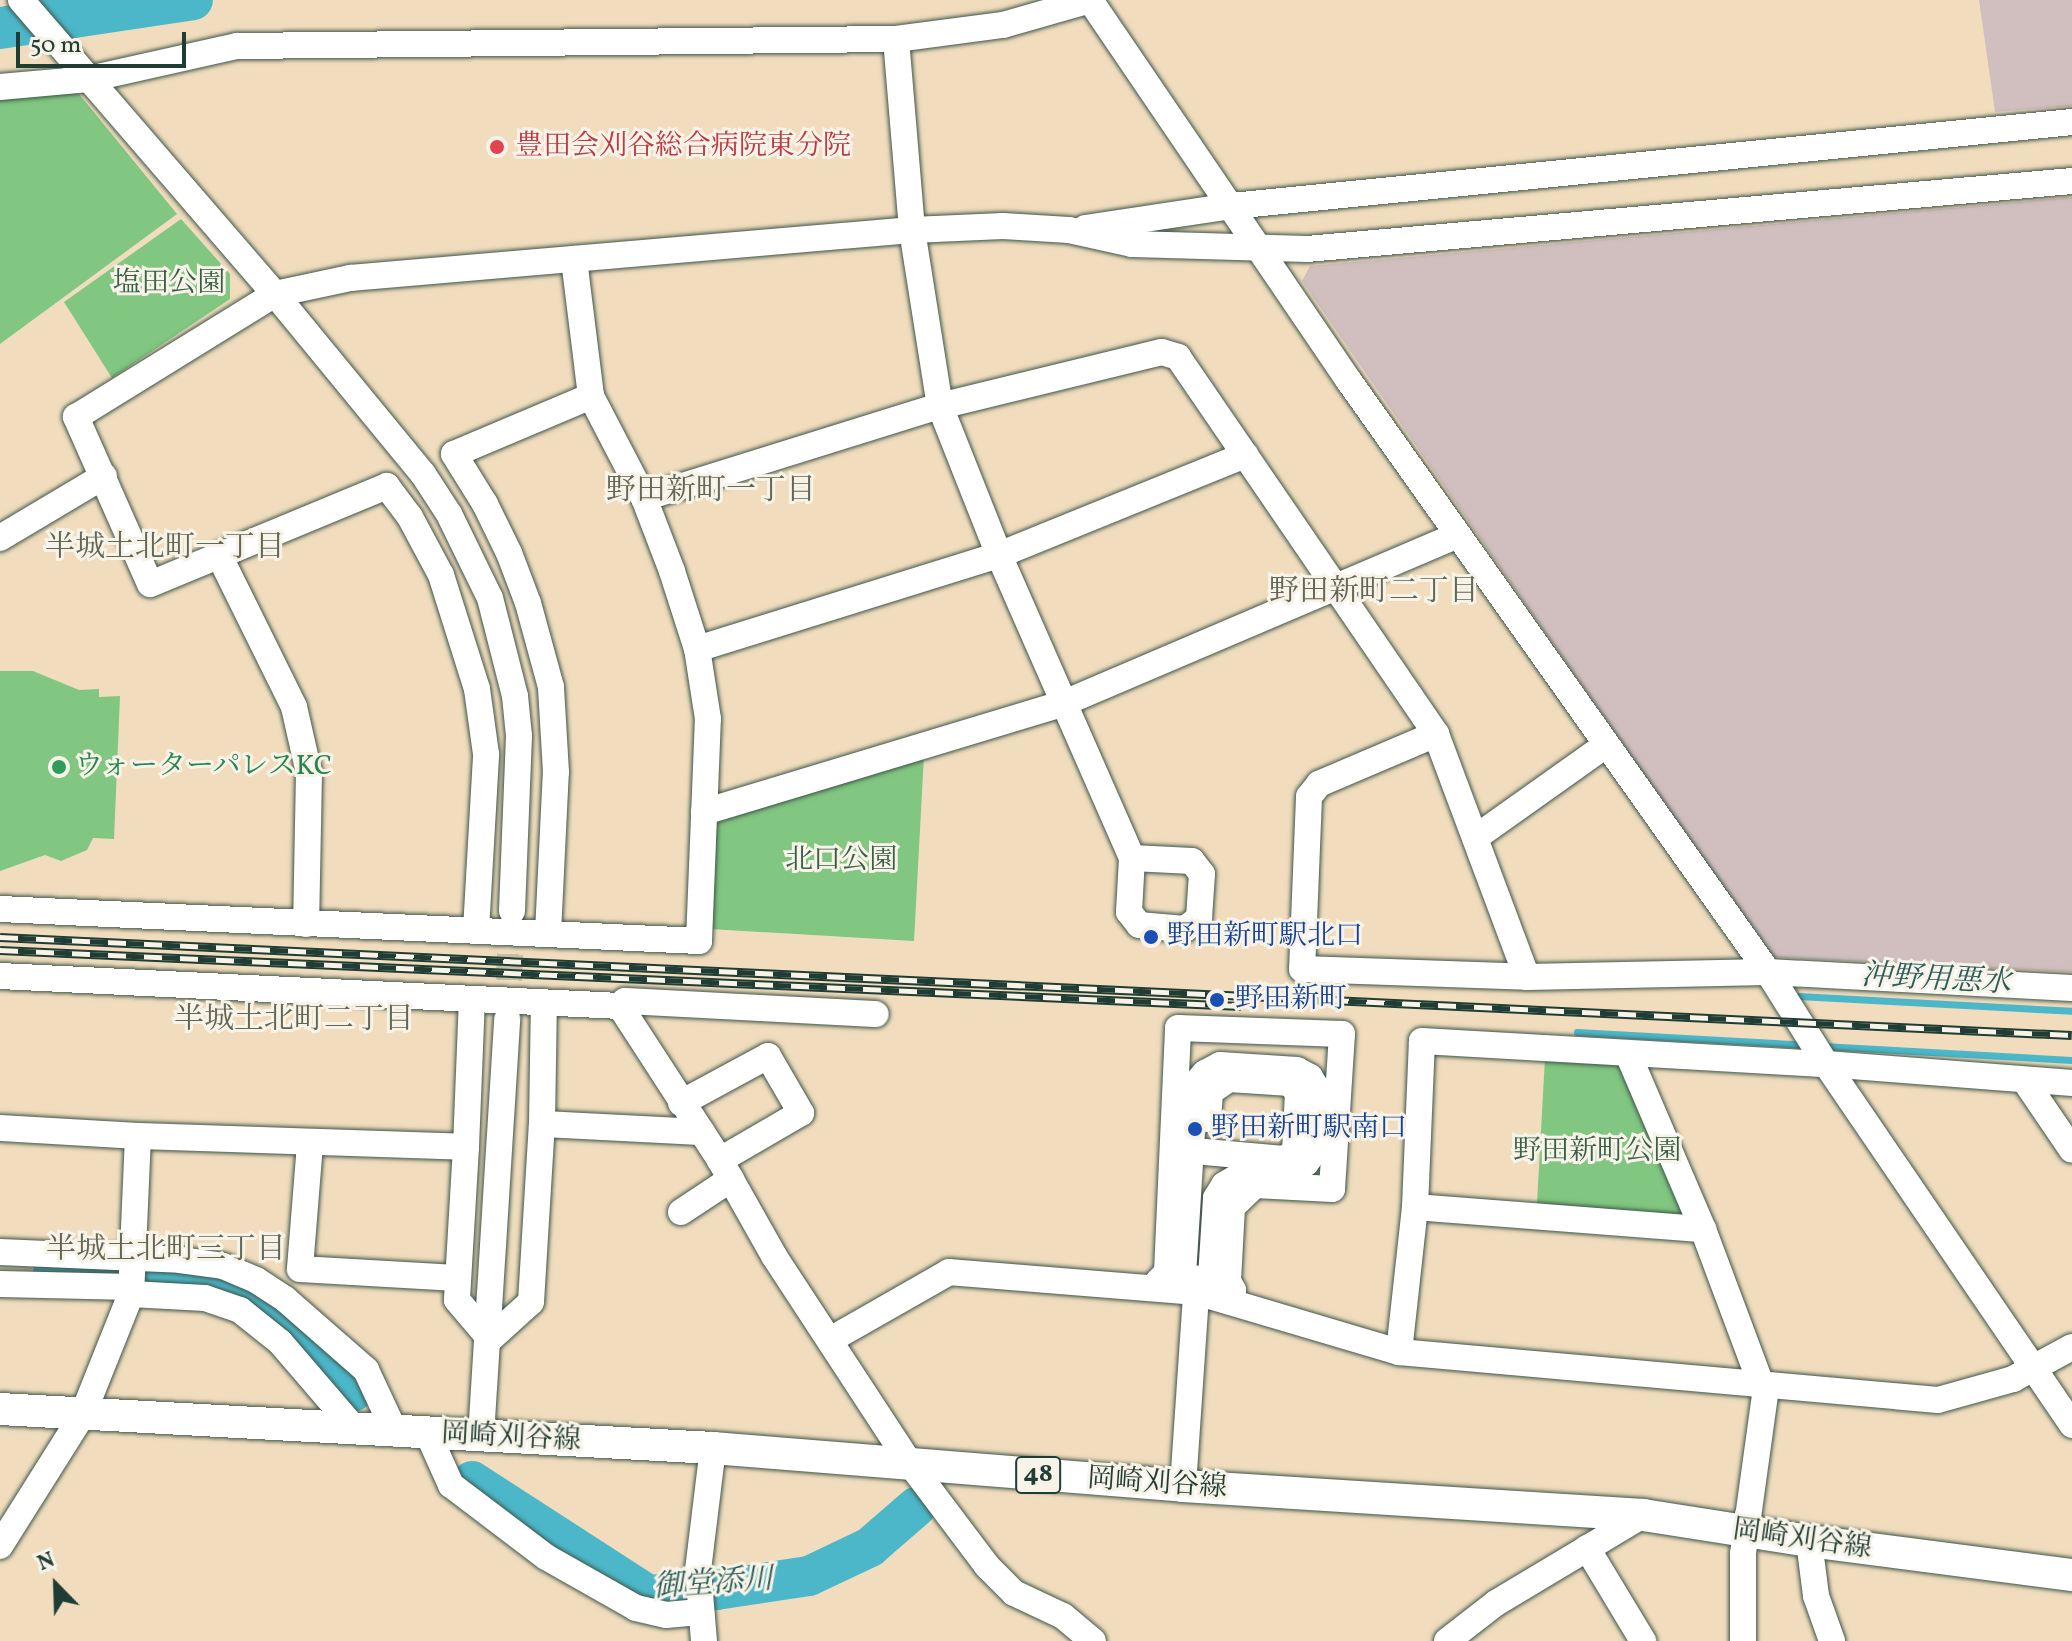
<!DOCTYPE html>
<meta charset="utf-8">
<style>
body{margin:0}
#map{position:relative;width:2072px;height:1641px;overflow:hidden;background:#f1ddbe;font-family:Vollkorn,"Noto Serif JP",serif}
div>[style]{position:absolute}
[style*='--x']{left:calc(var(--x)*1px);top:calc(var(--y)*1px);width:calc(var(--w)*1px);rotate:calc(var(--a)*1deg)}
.industrial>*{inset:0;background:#d1bfbf}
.green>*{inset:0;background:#81c681}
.water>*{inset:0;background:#4cb7c9}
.stream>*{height:7px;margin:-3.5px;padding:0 3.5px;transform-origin:3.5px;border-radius:3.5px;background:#4cb7c9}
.river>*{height:40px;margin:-20px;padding:0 20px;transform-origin:20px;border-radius:20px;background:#4cb7c9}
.minor-tunnel>*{height:26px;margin-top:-13px;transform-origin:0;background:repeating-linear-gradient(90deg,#c7bda2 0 26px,transparent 0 39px)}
.roads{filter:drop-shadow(0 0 2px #3e5549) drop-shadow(0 0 2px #3e5549)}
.minor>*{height:26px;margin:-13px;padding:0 13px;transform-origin:13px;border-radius:13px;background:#fff}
.major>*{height:32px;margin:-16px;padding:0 16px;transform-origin:16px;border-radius:16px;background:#fff}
.rail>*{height:9px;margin-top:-4.5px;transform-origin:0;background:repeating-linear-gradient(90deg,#f7f3e8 0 18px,#1f3d34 0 36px);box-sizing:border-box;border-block:2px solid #1f3d34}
.dots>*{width:22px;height:22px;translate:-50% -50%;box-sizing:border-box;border:4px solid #f7f3e8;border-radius:50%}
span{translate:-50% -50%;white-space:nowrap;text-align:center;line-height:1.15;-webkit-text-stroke:6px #f7f3e8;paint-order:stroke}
.shield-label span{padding:2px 6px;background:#f7f3e8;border:2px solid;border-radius:6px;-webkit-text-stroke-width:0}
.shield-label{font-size:26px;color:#1f3d34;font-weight:700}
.health-label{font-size:28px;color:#be3a42}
.left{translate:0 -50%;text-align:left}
.park-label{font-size:28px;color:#385f47}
.leisure-label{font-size:28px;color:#27864d}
.transit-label{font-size:28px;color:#164399}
.street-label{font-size:28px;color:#1f3d34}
.neighbourhood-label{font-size:30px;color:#646754}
.water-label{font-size:30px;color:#2a5c59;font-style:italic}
.north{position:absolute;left:16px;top:1545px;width:80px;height:80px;-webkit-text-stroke:6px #f7f3e8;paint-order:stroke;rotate:337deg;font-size:22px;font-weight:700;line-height:32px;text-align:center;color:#1f3d34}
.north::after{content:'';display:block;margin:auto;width:28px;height:36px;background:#1f3d34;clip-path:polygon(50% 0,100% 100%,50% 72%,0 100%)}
.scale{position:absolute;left:16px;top:32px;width:170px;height:36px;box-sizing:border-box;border:4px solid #1f3d34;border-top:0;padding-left:10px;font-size:24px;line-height:28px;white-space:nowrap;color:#1f3d34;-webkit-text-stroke:6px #f7f3e8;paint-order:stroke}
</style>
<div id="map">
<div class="industrial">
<i style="clip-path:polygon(1979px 0,2072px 0,2072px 106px,1995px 112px)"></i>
<i style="clip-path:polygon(2072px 197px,2072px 972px,1770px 957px,1302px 281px,1310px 266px)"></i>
</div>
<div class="green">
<i style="clip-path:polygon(68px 88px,79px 94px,177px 214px,0 344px,0 96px)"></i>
<i style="clip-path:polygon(181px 219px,230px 274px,230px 299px,112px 378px,64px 302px)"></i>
<i style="clip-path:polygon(0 671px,33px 671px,79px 690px,99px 689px,99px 697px,120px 696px,114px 839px,93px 838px,87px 850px,61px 861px,45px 855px,0 871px)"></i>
<i style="clip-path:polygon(924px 755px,914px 941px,710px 929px,714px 821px)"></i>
<i style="clip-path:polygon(1545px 1058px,1623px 1063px,1685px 1211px,1676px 1219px,1537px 1203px)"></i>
</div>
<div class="water">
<i style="clip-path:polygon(35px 0,57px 0,86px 36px,0 48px,0 7px)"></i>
</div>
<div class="stream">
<i style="--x:1798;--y:996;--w:274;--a:3.1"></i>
<i style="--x:1577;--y:1032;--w:229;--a:3.2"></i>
<i style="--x:1823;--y:1046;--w:249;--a:3.2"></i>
</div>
<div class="river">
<i style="--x:0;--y:29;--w:195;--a:-8.5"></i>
<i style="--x:53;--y:1273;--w:69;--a:0.8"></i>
<i style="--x:122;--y:1274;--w:85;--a:5.4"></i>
<i style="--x:207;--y:1282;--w:45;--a:20.9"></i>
<i style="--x:249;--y:1298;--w:47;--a:35.4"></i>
<i style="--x:287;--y:1325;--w:94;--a:44.6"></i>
<i style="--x:472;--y:1481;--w:210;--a:32.9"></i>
<i style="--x:648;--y:1595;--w:68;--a:-4.2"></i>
<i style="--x:716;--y:1590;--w:94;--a:-8.6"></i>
<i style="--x:809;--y:1576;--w:68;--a:-25.4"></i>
<i style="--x:870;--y:1547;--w:61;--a:-41"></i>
</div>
<div class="minor-tunnel">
<i style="--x:507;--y:1019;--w:108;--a:-87.3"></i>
</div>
<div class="roads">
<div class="minor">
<i style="--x:21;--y:0;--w:389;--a:49.2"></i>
<i style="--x:275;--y:294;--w:77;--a:-12"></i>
<i style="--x:350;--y:278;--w:564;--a:-4.88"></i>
<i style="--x:912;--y:230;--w:91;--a:-2.5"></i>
<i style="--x:1003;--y:226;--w:66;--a:3.5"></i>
<i style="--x:1069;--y:230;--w:65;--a:12.5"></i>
<i style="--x:1132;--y:244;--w:175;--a:1.6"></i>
<i style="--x:1307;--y:249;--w:768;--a:-5.08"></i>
<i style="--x:896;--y:39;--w:192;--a:85.2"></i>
<i style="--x:912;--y:230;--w:178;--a:81"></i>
<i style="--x:940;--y:406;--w:160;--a:68.4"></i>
<i style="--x:999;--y:555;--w:331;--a:66.3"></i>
<i style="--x:1132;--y:858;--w:54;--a:93.2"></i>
<i style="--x:1129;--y:912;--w:16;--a:52"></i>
<i style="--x:1139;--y:925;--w:46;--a:5"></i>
<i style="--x:1185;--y:929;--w:18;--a:-38"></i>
<i style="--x:1199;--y:918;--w:44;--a:-86.1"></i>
<i style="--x:1202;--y:874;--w:16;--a:-128"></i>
<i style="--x:1192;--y:861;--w:60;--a:-177.1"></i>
<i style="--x:0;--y:87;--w:89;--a:-5.1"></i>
<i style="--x:89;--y:79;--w:152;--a:-12.6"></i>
<i style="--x:237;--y:46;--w:659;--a:-0.61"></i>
<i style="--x:896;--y:39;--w:108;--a:-7.5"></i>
<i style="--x:1003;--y:25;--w:91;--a:-16"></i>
<i style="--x:1090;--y:0;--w:461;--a:55.8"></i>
<i style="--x:1349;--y:381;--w:724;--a:54.66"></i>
<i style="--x:1768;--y:972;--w:109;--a:57.8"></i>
<i style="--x:1826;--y:1064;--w:437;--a:55.7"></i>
<i style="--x:1085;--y:228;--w:149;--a:-8.5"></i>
<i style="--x:1232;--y:206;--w:844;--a:-5.71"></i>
<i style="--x:644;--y:498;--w:310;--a:-17.3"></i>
<i style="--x:940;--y:406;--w:228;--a:-13.7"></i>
<i style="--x:1162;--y:352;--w:17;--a:17"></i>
<i style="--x:1178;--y:357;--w:457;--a:55.6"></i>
<i style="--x:1436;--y:734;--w:259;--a:69.5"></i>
<i style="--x:0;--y:538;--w:121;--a:-30.8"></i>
<i style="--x:220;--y:557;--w:167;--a:63.7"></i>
<i style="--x:294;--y:707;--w:68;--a:77.2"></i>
<i style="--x:309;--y:773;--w:151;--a:91.1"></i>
<i style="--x:697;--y:649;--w:316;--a:-17.3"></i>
<i style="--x:999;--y:555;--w:266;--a:-22.1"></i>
<i style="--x:1436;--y:734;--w:127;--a:156.9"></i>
<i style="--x:1319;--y:784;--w:16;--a:128"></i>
<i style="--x:1309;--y:797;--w:172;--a:92.3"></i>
<i style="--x:1302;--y:969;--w:225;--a:2"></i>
<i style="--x:1527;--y:977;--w:241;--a:-1.2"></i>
<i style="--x:1768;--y:972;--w:304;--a:3"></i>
<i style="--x:704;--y:812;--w:376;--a:-16.8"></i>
<i style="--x:1064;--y:703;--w:428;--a:-23.1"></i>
<i style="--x:1475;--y:838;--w:161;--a:-35.4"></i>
<i style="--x:0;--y:909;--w:700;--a:2.62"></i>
<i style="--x:699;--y:941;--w:222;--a:-87.7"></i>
<i style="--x:708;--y:719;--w:71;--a:-98.9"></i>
<i style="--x:697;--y:649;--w:82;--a:-107.8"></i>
<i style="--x:672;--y:571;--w:78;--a:-111"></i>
<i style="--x:644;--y:498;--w:115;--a:-117.5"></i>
<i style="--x:591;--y:396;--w:138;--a:-97.1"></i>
<i style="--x:476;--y:930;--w:176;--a:-86.7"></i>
<i style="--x:486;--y:754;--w:66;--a:-97.9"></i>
<i style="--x:477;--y:689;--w:120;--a:-107.5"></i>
<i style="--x:441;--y:575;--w:66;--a:-118.1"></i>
<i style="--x:410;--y:517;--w:39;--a:-127"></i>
<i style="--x:387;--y:486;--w:256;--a:157.5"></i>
<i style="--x:150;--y:584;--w:183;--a:-113.9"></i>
<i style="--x:76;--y:417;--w:234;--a:-31.7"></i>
<i style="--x:275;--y:294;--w:233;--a:50.6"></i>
<i style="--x:423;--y:474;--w:48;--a:57"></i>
<i style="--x:449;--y:514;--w:93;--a:64"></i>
<i style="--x:490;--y:598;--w:101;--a:75.7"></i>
<i style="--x:515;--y:696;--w:40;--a:84.3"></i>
<i style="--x:519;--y:736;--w:175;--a:92.3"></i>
<i style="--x:548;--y:933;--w:161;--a:-87.2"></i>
<i style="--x:556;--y:772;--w:85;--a:-93.4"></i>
<i style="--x:551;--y:687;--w:87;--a:-105.3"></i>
<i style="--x:528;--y:603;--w:53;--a:-110.8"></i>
<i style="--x:509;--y:553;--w:55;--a:-116.1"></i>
<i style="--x:485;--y:504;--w:59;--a:-121.8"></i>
<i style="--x:454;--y:454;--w:149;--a:-22.9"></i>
<i style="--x:0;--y:976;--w:621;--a:2.77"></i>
<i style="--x:620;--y:1006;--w:184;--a:57"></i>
<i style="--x:720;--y:1160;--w:110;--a:60.6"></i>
<i style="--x:774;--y:1256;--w:250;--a:56.8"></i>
<i style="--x:911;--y:1465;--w:126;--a:53"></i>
<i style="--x:987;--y:1566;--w:38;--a:45"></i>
<i style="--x:1014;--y:1593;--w:54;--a:25.1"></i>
<i style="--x:1063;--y:1616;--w:39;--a:40"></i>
<i style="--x:620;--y:1006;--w:7;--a:-45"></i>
<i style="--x:625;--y:1001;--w:251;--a:3"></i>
<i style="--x:1178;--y:1028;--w:164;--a:2.1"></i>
<i style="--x:1342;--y:1034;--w:155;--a:93.7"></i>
<i style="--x:1332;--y:1189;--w:77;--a:-177"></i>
<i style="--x:1255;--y:1185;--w:32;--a:136"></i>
<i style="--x:1232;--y:1207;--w:74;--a:93.1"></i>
<i style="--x:1228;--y:1281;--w:10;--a:61"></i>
<i style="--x:1233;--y:1290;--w:16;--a:-166"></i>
<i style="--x:1217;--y:1286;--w:10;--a:-127"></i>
<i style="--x:1211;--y:1278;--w:80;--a:-86.4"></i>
<i style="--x:1216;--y:1198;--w:15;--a:-58"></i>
<i style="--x:1224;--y:1185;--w:29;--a:-31"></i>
<i style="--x:1249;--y:1170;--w:38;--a:5"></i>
<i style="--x:1287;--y:1173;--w:21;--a:-28"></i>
<i style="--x:1306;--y:1163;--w:14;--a:-54"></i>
<i style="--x:1314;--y:1152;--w:62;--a:-86.3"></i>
<i style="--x:1318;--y:1090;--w:15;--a:-122"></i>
<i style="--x:1310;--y:1077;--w:15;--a:-152"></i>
<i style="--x:1297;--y:1070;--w:77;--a:-176.3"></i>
<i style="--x:1220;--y:1065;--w:17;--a:152"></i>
<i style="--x:1205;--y:1073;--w:15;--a:132"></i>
<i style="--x:1195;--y:1084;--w:190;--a:93.6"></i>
<i style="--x:1183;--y:1274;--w:14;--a:146"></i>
<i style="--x:1171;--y:1282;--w:13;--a:180"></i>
<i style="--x:1158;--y:1282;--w:13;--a:-48"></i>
<i style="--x:1167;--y:1272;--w:244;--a:-87.4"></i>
<i style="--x:1628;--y:1054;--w:190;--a:66.8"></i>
<i style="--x:1703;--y:1229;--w:177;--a:69.5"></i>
<i style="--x:1765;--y:1395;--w:161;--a:97.9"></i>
<i style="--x:1743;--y:1554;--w:87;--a:90"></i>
<i style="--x:2025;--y:1081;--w:83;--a:55.7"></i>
<i style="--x:681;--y:1103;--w:99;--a:-28.4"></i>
<i style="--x:768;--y:1056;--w:66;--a:59.9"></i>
<i style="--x:801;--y:1113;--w:94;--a:149.9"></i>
<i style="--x:542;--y:1124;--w:160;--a:2.9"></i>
<i style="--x:0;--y:1128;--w:138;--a:3.3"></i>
<i style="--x:138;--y:1136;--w:158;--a:92.5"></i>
<i style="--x:131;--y:1294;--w:129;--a:111.8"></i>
<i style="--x:83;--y:1414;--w:156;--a:122.2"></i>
<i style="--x:138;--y:1136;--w:328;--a:1.9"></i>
<i style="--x:466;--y:1147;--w:153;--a:93.4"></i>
<i style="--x:457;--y:1300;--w:51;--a:49.8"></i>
<i style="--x:310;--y:1144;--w:125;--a:94.6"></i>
<i style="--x:300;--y:1269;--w:157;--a:3.3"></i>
<i style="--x:466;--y:1147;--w:147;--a:-87.7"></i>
<i style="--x:1205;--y:1152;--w:79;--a:5.1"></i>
<i style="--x:1284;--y:1159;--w:13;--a:-32"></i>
<i style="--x:1295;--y:1152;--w:59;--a:-87.1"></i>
<i style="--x:1298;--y:1093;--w:13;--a:-129"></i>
<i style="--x:1290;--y:1083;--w:61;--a:-176.2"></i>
<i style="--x:1229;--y:1079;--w:23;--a:146"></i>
<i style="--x:1210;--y:1092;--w:27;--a:94"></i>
<i style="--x:1415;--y:1207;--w:289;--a:4.4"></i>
<i style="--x:681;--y:1212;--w:60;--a:-33.4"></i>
<i style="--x:0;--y:1252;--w:180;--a:2.5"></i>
<i style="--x:180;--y:1260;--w:43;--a:7.9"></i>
<i style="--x:223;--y:1266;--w:36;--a:23"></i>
<i style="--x:256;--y:1280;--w:35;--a:33"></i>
<i style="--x:285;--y:1299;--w:108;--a:41.2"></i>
<i style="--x:366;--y:1370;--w:66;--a:65"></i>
<i style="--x:0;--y:1284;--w:132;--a:1.3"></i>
<i style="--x:131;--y:1294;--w:74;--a:3.1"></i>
<i style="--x:205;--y:1298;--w:37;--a:19"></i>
<i style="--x:240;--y:1310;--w:51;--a:38.7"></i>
<i style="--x:280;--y:1342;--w:113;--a:49.3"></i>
<i style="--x:490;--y:1339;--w:55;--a:-42.1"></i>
<i style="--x:531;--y:1302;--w:178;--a:-86.5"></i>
<i style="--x:542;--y:1124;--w:121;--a:-89.1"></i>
<i style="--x:830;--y:1340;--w:137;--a:-29.7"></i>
<i style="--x:949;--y:1272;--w:248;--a:4.6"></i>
<i style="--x:1196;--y:1292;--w:212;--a:16.5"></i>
<i style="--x:1399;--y:1352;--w:541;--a:5.09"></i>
<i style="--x:1938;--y:1400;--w:78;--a:-15.6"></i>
<i style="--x:2013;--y:1379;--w:67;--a:-28.5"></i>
<i style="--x:1399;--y:1352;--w:146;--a:-83.7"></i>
<i style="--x:1415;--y:1207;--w:166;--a:-87.6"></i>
<i style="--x:1422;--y:1041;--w:405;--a:3.3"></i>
<i style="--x:1826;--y:1064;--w:247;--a:4.4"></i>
<i style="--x:428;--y:1434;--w:56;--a:65.7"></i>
<i style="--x:451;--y:1485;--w:119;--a:37.2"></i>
<i style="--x:546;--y:1557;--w:103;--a:29.5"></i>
<i style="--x:636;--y:1608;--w:31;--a:13"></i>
<i style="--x:666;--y:1615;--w:34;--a:-5"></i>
<i style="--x:481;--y:1436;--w:418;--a:-86.4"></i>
<i style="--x:1183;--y:1486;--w:208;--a:-86.1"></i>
<i style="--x:1809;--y:1541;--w:55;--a:82.7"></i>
<i style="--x:1816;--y:1596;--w:48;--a:70.4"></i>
<i style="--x:1587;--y:1548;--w:109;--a:58.9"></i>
<i style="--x:704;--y:1641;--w:71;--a:-94.8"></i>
<i style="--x:698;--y:1570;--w:123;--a:-83"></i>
<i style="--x:1447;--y:1641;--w:62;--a:-37.8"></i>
<i style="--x:1496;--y:1603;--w:171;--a:-30.9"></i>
</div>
<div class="major">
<i style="--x:0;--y:1409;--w:714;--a:3.13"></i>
<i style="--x:713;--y:1448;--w:472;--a:4.6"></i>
<i style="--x:1183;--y:1486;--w:461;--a:3.6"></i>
<i style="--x:1643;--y:1515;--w:168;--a:8.9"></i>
<i style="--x:1809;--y:1541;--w:265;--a:7.4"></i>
</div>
</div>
<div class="rail">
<i style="--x:0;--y:937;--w:2074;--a:2.71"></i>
<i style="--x:0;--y:950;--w:1242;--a:2.58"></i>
</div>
<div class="dots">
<i style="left:497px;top:147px;background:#e0444e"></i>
<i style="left:59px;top:767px;background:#2e9e5b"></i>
<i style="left:1151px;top:937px;background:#1a4fb4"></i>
<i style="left:1217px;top:1000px;background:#1a4fb4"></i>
<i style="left:1195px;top:1129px;background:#1a4fb4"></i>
</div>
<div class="shield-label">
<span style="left:1038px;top:1475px">48</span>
</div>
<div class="health-label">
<span class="left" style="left:515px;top:147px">豊田会刈谷総合病院東分院</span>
</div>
<div class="park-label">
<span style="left:169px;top:284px">塩田公園</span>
<span style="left:841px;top:861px">北口公園</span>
<span style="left:1597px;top:1152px">野田新町公園</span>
</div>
<div class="leisure-label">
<span class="left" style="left:75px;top:767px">ウォーターパレスKC</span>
</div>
<div class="transit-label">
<span class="left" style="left:1167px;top:937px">野田新町駅北口</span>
<span class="left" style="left:1235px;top:1000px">野田新町</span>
<span class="left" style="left:1211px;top:1129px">野田新町駅南口</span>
</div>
<div class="street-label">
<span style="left:511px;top:1438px;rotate:3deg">岡崎刈谷線</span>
<span style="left:1157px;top:1484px;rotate:4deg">岡崎刈谷線</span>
<span style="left:1802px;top:1540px;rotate:8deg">岡崎刈谷線</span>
</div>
<div class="neighbourhood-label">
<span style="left:711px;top:491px">野田新町一丁目</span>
<span style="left:165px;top:548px">半城土北町一丁目</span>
<span style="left:1374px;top:592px">野田新町二丁目</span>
<span style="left:294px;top:1020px">半城土北町二丁目</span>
<span style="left:166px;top:1250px">半城土北町三丁目</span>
</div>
<div class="water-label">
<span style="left:1936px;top:980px;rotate:3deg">沖野用悪水</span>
<span style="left:713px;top:1584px;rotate:-4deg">御堂添川</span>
</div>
<div class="north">N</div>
<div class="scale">50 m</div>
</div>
